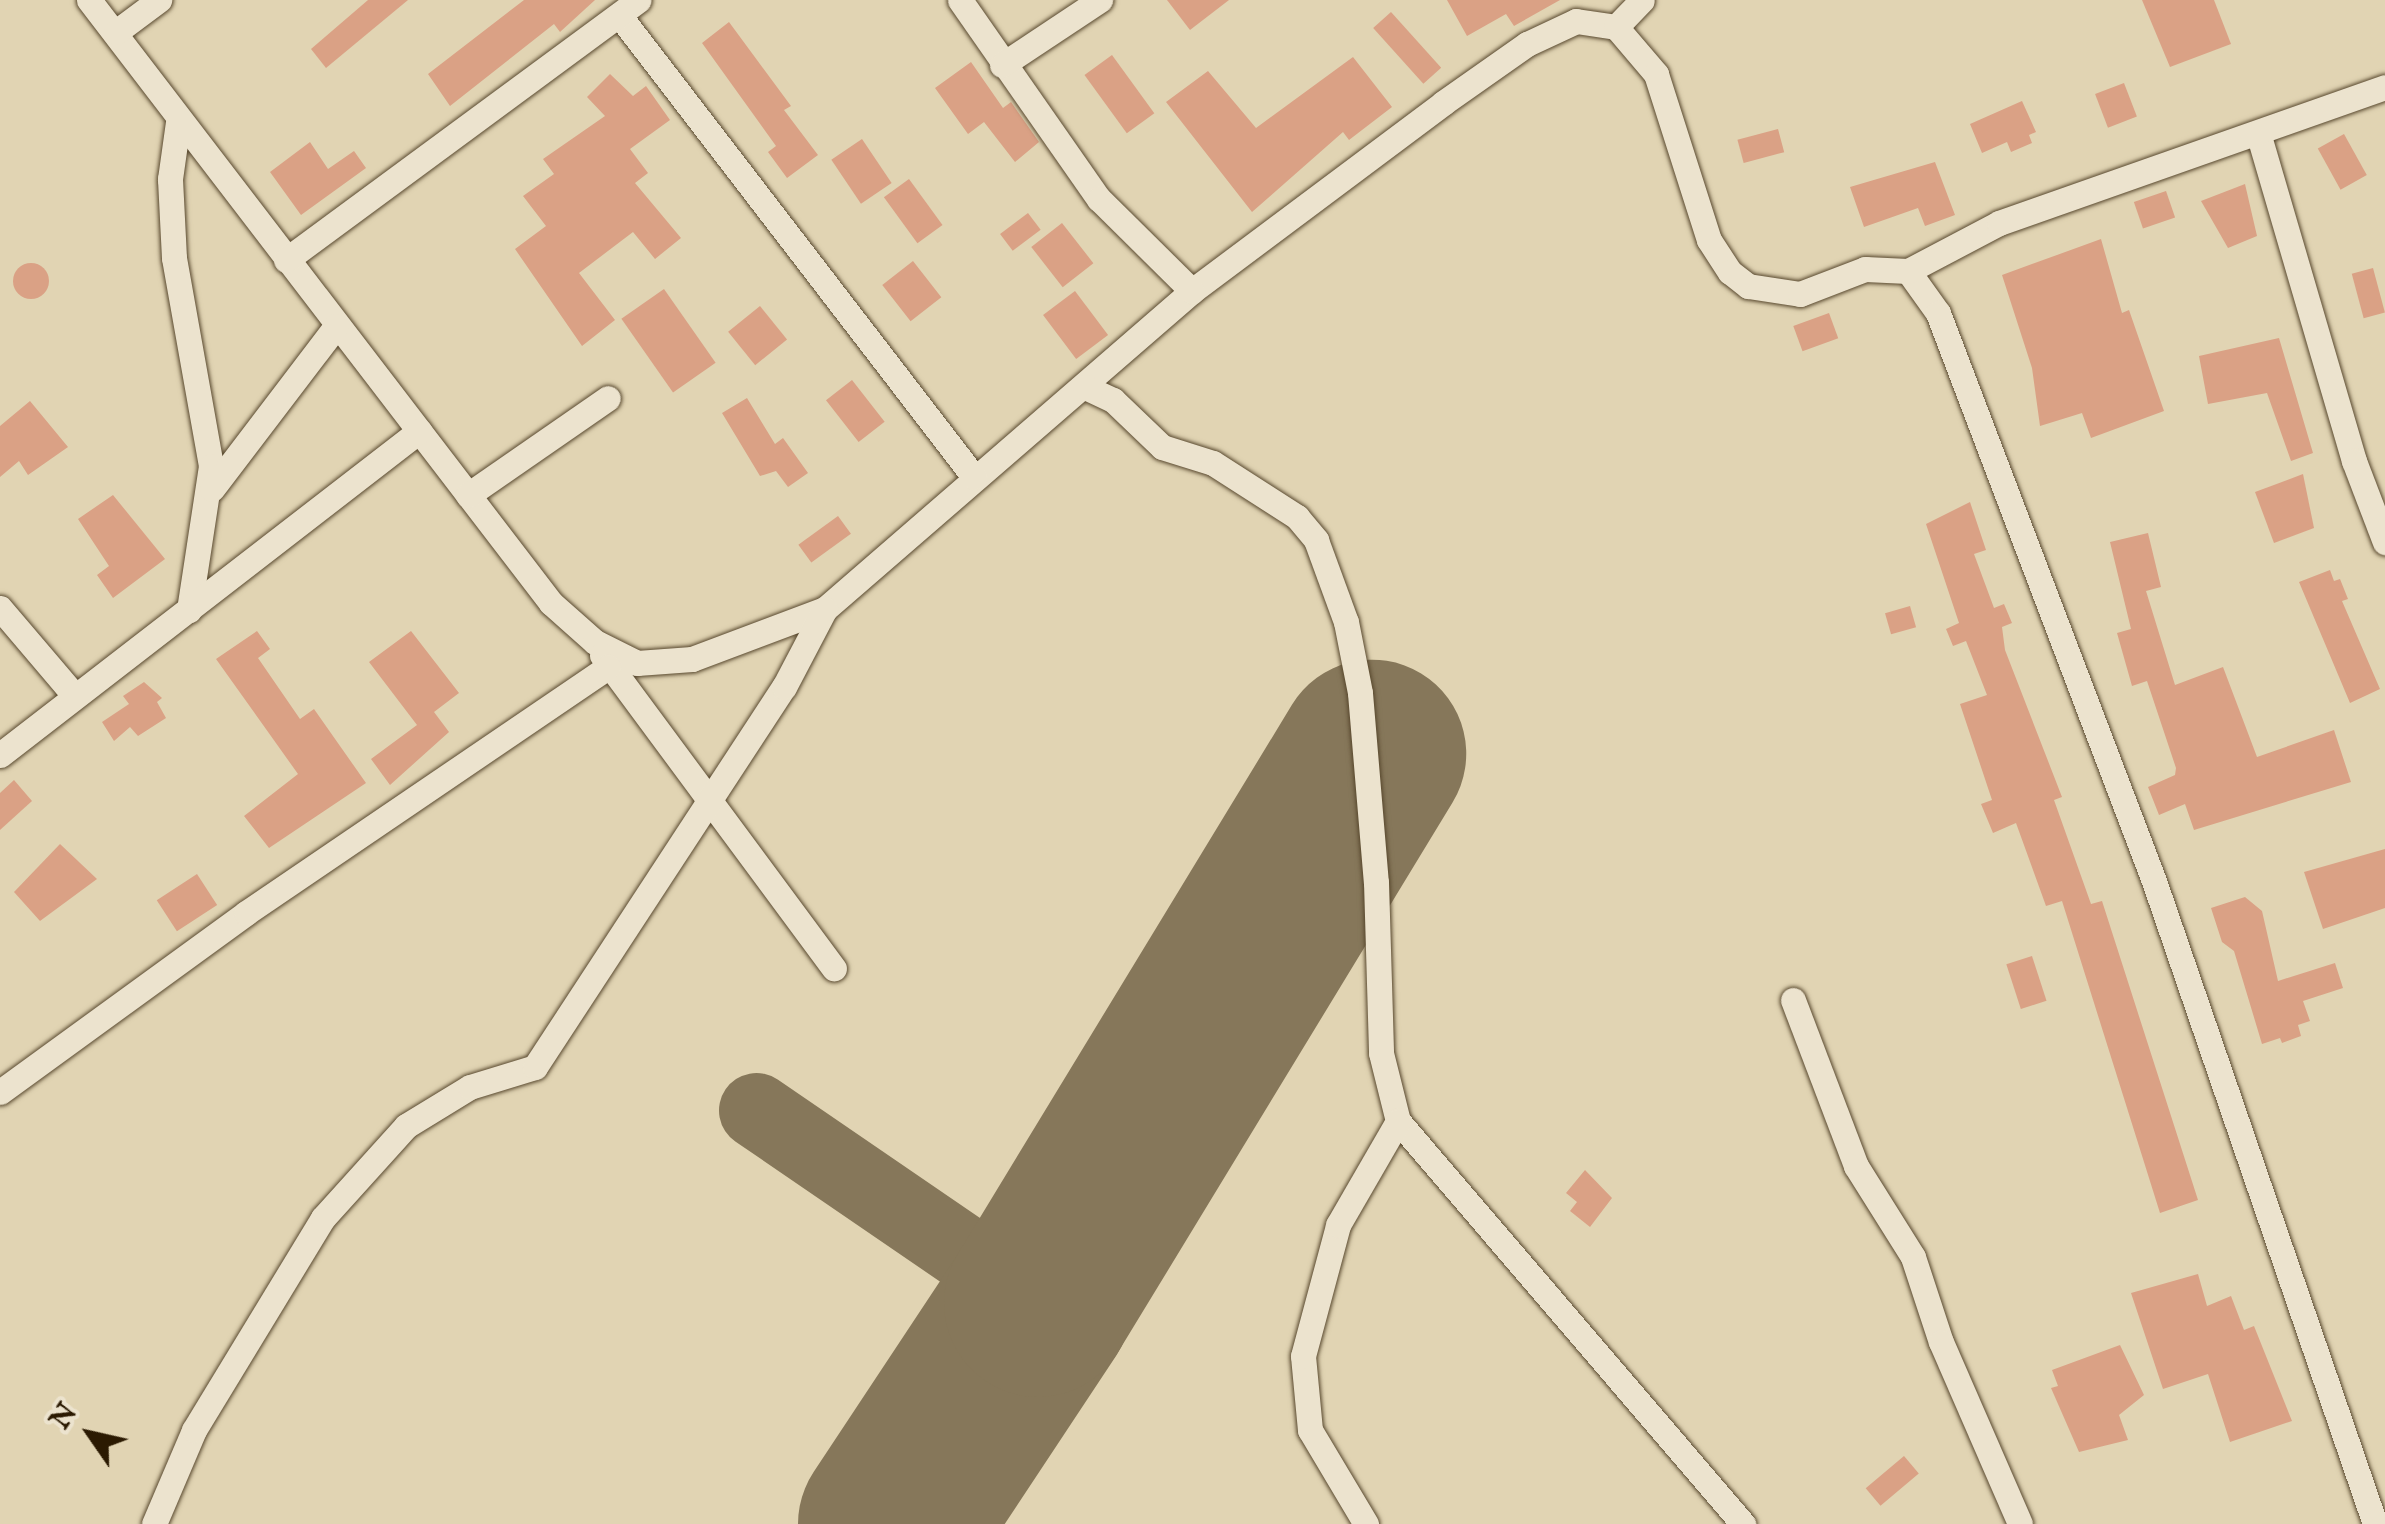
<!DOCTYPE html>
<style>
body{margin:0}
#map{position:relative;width:2385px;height:1524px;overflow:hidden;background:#e1d4b3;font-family:"IM FELL English",serif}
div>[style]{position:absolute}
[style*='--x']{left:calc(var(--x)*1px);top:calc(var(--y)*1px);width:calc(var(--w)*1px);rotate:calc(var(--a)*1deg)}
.taxiway>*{height:75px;margin:-37.5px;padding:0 37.5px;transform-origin:37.5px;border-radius:37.5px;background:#86775a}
.runway>*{height:188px;margin:-94px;padding:0 94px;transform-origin:94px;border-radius:94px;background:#86775a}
.building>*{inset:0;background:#daa185;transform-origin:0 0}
.round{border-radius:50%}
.roads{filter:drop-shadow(0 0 2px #58482e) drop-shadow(0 0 2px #58482e)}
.minor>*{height:25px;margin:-12.5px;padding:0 12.5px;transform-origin:12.5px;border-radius:12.5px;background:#ece3ce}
span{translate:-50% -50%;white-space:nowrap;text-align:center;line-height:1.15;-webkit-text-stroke:9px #ece3ce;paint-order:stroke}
.north{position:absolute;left:40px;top:1384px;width:100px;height:100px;-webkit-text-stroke:8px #ece3ce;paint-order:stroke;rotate:304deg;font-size:28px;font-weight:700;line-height:40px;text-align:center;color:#2b1a02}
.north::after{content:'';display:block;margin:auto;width:35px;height:45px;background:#2b1a02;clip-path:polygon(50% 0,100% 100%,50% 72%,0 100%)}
</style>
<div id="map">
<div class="taxiway">
<i style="--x:756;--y:1110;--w:342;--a:34.4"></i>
</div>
<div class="runway">
<i style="--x:892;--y:1524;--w:265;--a:-56.5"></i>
<i style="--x:1038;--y:1303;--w:643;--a:-58.68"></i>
</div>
<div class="building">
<i style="clip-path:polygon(368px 0,408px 0,326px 68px,311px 49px)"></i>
<i style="clip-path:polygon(524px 0,595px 0,560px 32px,554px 24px,450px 106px,428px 74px)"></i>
<i style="clip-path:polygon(1167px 0,1229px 0,1190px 30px)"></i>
<i style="clip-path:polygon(1447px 0,1560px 0,1514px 26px,1506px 14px,1467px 36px)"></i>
<i style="clip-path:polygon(2142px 0,2214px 0,2231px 44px,2170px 67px)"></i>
<i style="left:1391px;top:12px;width:75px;height:24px;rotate:48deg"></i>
<i style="clip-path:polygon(729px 22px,791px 106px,784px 110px,818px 155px,787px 178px,768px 152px,776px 146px,702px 43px)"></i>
<i style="left:1112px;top:55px;width:72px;height:34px;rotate:54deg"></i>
<i style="clip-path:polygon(1353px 57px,1392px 107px,1349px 140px,1343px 132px,1252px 212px,1166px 102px,1208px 71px,1256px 128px)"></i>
<i style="clip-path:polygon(971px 62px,1003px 108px,1011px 102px,1039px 142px,1015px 162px,984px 122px,968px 134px,935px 88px)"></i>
<i style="clip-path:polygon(610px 74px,633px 96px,646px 86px,670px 120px,630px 149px,648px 173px,635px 183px,681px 238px,655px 259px,633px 232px,579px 273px,615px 320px,582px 346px,515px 249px,546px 226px,523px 196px,554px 174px,543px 159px,605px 116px,587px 97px)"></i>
<i style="left:2124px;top:83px;width:36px;height:31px;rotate:69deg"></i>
<i style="clip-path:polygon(2022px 101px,2036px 132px,2029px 135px,2032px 143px,2011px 152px,2007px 142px,1982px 153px,1970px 124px)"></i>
<i style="left:1778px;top:129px;width:24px;height:42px;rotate:75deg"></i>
<i style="left:2344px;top:134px;width:47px;height:30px;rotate:61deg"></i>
<i style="left:862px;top:139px;width:53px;height:37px;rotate:56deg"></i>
<i style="clip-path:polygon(310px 142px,328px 169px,354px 151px,366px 168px,301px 215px,270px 172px)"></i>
<i style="clip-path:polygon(1935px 162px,1955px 215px,1925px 226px,1918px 208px,1864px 227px,1850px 187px)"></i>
<i style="left:909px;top:179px;width:57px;height:31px;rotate:54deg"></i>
<i style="clip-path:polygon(2245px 184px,2257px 236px,2228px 248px,2201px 201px)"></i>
<i style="left:2166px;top:191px;width:28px;height:34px;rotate:71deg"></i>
<i style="left:1028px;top:213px;width:21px;height:35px;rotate:53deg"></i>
<i style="left:1062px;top:223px;width:51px;height:39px;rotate:52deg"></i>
<i style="clip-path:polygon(2101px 239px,2122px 313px,2129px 310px,2164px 411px,2091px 438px,2082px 413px,2040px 426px,2032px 368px,2002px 275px)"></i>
<i style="left:913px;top:261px;width:46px;height:39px;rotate:52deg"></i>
<i class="round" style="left:13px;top:263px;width:36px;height:36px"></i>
<i style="left:2373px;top:268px;width:46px;height:22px;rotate:75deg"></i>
<i style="left:664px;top:289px;width:90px;height:52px;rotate:55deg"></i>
<i style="left:1075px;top:291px;width:55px;height:40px;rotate:53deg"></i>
<i style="left:760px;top:306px;width:43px;height:41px;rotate:51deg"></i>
<i style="left:1829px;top:313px;width:27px;height:38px;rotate:70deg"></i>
<i style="clip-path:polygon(2279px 338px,2313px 453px,2291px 461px,2267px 393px,2208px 404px,2199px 356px)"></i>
<i style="left:852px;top:380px;width:53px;height:33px;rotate:52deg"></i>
<i style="clip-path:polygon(747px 398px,775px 444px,783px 438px,808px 473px,788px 487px,776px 471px,760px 476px,722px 413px)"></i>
<i style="clip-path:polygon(30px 401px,68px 447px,28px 475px,19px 461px,0 477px,0 426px)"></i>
<i style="clip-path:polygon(2303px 474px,2314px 528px,2274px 543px,2255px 492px)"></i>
<i style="clip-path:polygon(113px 495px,165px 559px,113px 598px,97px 575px,109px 566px,78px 519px)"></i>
<i style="clip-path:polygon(1970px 502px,1986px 550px,1974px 554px,1994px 608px,2004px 604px,2012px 623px,2002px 627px,2005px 650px,2062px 797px,2054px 800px,2091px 904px,2102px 901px,2198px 1200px,2160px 1213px,2062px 901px,2046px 906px,2016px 823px,1993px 833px,1981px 804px,1992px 800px,1960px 704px,1987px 695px,1966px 641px,1953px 646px,1946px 629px,1959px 623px,1926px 524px)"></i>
<i style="left:838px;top:516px;width:22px;height:49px;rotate:54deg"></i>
<i style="clip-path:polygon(2148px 533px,2161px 587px,2146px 591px,2175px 685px,2223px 667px,2257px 757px,2334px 730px,2351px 782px,2194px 830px,2185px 804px,2159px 815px,2148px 787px,2175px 775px,2176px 768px,2147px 681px,2132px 686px,2117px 633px,2131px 629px,2110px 542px)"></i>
<i style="clip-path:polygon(2330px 570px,2334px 581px,2340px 579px,2348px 599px,2342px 601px,2380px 689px,2350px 703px,2299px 582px)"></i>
<i style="left:1910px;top:606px;width:22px;height:26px;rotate:74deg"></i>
<i style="clip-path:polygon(257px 631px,270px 649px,258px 658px,300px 719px,314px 709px,366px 783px,269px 848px,244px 816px,298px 774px,216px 659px)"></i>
<i style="clip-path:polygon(411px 631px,459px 693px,434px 712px,449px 732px,390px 785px,371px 759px,417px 725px,369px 662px)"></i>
<i style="clip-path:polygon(144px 682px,162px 698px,157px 702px,166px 718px,138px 736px,130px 727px,114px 741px,102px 722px,129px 704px,123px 696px)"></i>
<i style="clip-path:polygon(14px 780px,32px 801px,0 830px,0 793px)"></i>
<i style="clip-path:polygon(60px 844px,97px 879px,40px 921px,14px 892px)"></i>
<i style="clip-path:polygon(2385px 849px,2385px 908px,2323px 929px,2304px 872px)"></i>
<i style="left:197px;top:874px;width:37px;height:48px;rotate:57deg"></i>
<i style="clip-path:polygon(2245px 897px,2262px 911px,2278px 981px,2335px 963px,2343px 988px,2303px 1001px,2310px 1021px,2298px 1025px,2301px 1036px,2282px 1043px,2280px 1038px,2262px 1044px,2234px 951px,2222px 942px,2211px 908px)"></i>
<i style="left:2032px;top:956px;width:47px;height:27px;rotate:72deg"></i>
<i style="clip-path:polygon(1585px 1170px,1612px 1198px,1590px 1227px,1570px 1211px,1577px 1202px,1566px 1193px)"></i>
<i style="clip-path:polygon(2198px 1274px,2207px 1306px,2231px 1296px,2244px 1330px,2254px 1326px,2292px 1421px,2230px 1442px,2208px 1374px,2163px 1389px,2131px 1293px)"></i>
<i style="clip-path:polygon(2120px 1345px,2144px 1395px,2119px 1415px,2128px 1440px,2079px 1452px,2051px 1388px,2058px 1386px,2052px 1370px)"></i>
<i style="left:1904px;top:1456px;width:23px;height:50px;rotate:50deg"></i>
</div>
<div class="roads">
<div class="minor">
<i style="--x:89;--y:0;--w:760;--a:52.54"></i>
<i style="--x:551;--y:603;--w:59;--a:41.6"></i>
<i style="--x:595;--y:642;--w:47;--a:26.6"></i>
<i style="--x:637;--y:663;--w:55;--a:-4.2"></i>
<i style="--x:692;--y:659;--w:142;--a:-20.6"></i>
<i style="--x:825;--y:609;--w:486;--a:-40.9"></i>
<i style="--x:1192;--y:291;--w:314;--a:-36.8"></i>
<i style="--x:1443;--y:103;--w:103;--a:-35.1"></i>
<i style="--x:1527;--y:44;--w:54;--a:-25.1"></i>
<i style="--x:1576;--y:21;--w:40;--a:8.5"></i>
<i style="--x:1616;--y:27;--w:62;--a:49.6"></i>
<i style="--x:1656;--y:74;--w:174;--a:72.3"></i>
<i style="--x:1709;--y:240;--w:38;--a:57"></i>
<i style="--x:1730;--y:272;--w:23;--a:38"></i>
<i style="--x:1748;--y:286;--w:53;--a:8.7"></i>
<i style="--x:1800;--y:294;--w:70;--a:-21"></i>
<i style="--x:1865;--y:269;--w:43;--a:2.7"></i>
<i style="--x:1908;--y:271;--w:52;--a:54.5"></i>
<i style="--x:1938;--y:313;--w:608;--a:69.18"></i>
<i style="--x:2154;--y:881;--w:680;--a:71.03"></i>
<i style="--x:960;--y:0;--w:243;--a:55.1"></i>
<i style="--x:1099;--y:199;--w:131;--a:44.7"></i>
<i style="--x:619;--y:15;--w:583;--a:52.46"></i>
<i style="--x:1616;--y:27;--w:37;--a:-46"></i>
<i style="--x:116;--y:32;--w:54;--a:-36.7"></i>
<i style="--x:1002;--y:65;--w:118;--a:-33.6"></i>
<i style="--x:178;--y:122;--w:58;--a:98"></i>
<i style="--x:170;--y:179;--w:79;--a:87.1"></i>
<i style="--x:174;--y:258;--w:211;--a:79.9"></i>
<i style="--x:211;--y:466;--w:146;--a:98.7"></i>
<i style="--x:2259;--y:136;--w:339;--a:73.7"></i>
<i style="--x:2354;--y:461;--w:87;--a:69.1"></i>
<i style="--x:286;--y:260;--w:438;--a:-36.4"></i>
<i style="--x:1908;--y:271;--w:103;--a:-27.8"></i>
<i style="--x:1999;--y:223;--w:409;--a:-19.4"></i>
<i style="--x:1085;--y:387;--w:31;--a:25"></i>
<i style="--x:1113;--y:400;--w:68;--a:43.8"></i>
<i style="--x:1162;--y:447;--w:53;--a:17.4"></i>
<i style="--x:1213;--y:463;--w:100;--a:32.7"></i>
<i style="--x:1297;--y:517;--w:30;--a:50"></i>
<i style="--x:1316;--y:540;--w:87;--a:69.9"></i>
<i style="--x:1346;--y:622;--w:72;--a:78.8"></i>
<i style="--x:1360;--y:693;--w:190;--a:85.2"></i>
<i style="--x:1376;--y:882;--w:171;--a:88.3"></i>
<i style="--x:1381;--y:1053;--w:70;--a:76"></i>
<i style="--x:1398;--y:1121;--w:531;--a:49.43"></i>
<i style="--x:212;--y:489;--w:205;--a:-52.7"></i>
<i style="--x:468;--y:495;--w:170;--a:-34.7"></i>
<i style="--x:0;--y:608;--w:116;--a:49.6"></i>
<i style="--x:602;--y:655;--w:390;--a:53.5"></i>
<i style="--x:0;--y:755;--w:530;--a:-37.71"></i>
<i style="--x:1793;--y:1000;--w:178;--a:69.2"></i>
<i style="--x:1856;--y:1166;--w:107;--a:57.9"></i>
<i style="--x:1913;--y:1257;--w:89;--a:71.8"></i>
<i style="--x:1941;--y:1342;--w:198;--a:66.5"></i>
<i style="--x:0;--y:1092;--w:304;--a:-36"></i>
<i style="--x:246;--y:913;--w:438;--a:-34.2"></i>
<i style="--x:154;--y:1524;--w:102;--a:-66.9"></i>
<i style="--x:194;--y:1430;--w:248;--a:-58.7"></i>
<i style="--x:323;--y:1218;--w:124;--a:-47.9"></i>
<i style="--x:406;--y:1126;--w:75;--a:-31.4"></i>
<i style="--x:470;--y:1087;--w:68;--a:-17.1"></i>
<i style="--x:535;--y:1067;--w:454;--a:-56.8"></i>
<i style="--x:784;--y:687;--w:88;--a:-62.3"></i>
<i style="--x:1366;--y:1524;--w:109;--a:-120.8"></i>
<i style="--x:1310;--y:1430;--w:74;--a:-95.4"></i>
<i style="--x:1303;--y:1356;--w:136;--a:-75"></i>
<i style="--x:1338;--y:1225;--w:120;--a:-60"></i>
</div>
</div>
<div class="north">N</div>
</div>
